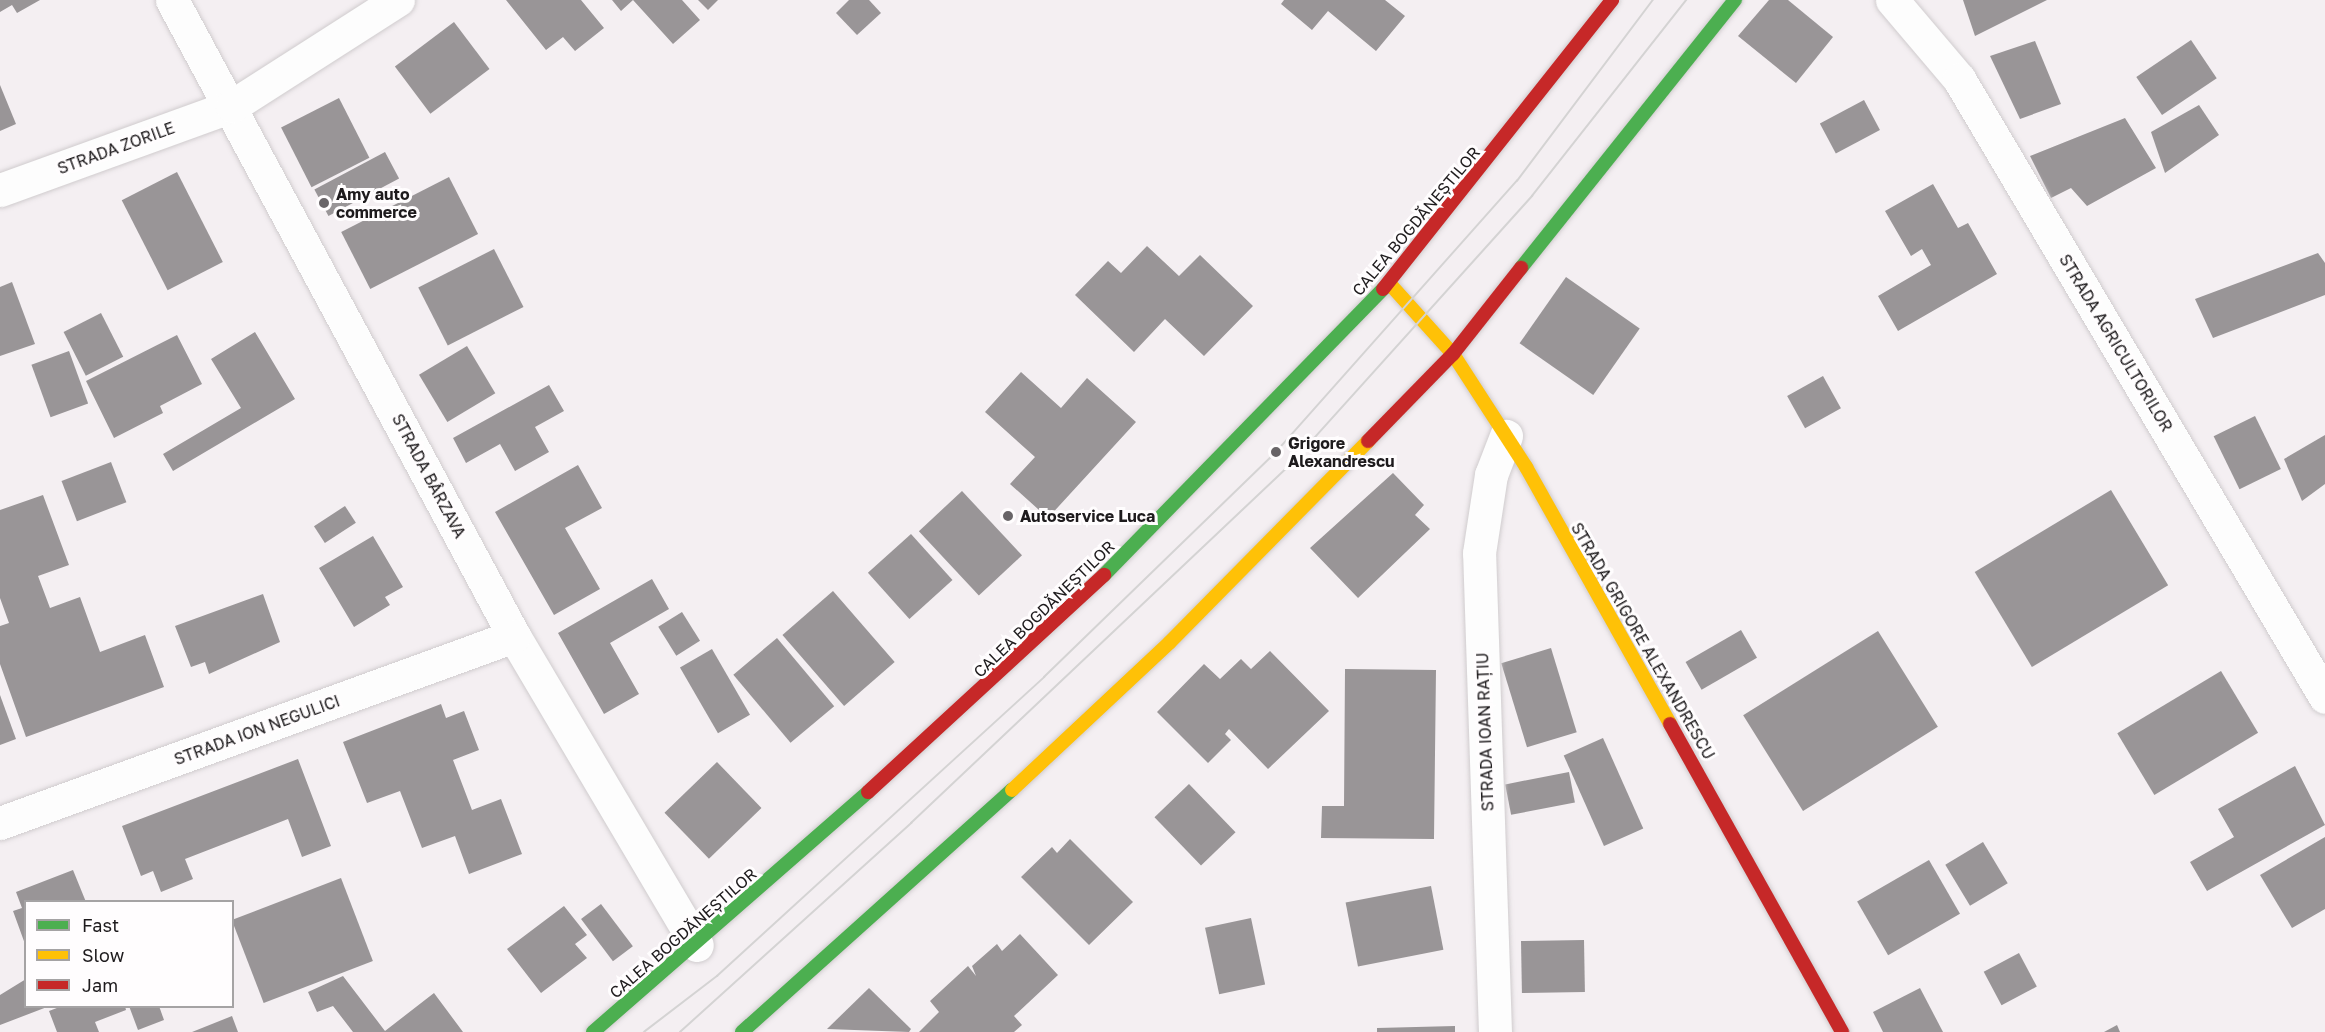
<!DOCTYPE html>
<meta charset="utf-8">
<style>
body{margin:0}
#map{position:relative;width:2325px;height:1032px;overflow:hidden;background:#f4eff2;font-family:"Golos Text",sans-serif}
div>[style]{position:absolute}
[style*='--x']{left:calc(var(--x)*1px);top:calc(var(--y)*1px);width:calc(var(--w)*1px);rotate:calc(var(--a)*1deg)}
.building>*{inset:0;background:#999597;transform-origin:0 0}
.roads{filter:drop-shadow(0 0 2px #d0ccce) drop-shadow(0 0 2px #d0ccce)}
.street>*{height:33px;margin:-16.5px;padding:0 16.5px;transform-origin:16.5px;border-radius:16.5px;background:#fdfdfd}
.fast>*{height:14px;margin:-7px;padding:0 7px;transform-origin:7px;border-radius:7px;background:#4caf50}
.slow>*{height:14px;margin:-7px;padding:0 7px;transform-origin:7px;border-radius:7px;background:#ffc107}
.jam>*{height:14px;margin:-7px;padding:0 7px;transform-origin:7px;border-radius:7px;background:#c62828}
.tram>*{height:1.5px;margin:-0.75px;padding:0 0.75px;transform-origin:0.75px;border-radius:0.75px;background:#d4d3d3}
.dots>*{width:16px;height:16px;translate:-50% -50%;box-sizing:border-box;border:3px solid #fffdfe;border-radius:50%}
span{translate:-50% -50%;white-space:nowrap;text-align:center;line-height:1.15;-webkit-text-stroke:6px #fffdfe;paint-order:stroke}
.street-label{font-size:16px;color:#1e1b1d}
.poi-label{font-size:16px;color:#1e1b1d;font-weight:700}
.left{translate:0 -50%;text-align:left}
.legend{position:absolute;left:24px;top:900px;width:210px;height:108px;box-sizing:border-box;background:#fffdfe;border:2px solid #a5a3a4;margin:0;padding:8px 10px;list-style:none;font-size:18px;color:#1e1b1d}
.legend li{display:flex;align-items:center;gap:12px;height:30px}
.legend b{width:30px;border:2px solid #a5a3a4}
</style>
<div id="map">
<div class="building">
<i style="clip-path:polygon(0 0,40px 0,17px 13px,12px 5px,0 12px)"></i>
<i style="clip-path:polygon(506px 0,581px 0,604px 28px,575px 51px,563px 37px,546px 50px)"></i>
<i style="clip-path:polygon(612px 0,682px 0,700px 20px,673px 44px,633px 0,621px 11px)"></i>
<i style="clip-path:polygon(698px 0,718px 0,708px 10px)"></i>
<i style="clip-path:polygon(849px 0,869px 0,881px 13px,857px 35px,836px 13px)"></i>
<i style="clip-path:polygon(1284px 0,1385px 0,1405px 16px,1376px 51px,1328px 11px,1312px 30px,1281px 4px)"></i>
<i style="clip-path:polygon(1769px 0,1788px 0,1833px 37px,1796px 83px,1738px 36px)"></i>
<i style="clip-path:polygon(1963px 0,2047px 0,1975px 36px)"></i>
<i style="left:454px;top:22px;width:59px;height:74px;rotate:53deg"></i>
<i style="left:2191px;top:40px;width:46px;height:66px;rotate:56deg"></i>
<i style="clip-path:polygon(2035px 41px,2061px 104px,2020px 119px,1990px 56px)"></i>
<i style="clip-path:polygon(0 85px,16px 124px,0 131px)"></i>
<i style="left:339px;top:98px;width:67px;height:65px;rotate:63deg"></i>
<i style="left:1864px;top:100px;width:34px;height:50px;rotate:62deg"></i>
<i style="clip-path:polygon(2199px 105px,2219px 135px,2165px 173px,2151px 132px)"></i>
<i style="clip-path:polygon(2125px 118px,2156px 168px,2087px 206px,2071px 188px,2051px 198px,2030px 156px)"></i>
<i style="left:385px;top:152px;width:30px;height:80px;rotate:62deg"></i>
<i style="left:177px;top:172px;width:101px;height:62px;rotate:63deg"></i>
<i style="left:449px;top:177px;width:64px;height:121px;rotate:63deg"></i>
<i style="clip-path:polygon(1933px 184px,1958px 228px,1968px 223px,1997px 274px,1898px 331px,1878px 296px,1931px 265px,1922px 249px,1911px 256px,1885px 211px)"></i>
<i style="clip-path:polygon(1147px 246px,1179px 276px,1200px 255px,1253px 306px,1204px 356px,1165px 319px,1134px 352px,1075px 295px,1108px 261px,1121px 273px)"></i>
<i style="left:494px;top:249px;width:65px;height:85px;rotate:63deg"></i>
<i style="clip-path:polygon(2318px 253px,2325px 263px,2325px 295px,2213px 338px,2195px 299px)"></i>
<i style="left:1566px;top:277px;width:90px;height:81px;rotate:35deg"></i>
<i style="clip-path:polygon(12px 282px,35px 344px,0 356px,0 287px)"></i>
<i style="left:101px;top:313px;width:49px;height:42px;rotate:63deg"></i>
<i style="clip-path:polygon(255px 332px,295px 399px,173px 471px,163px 454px,241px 408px,211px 359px)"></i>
<i style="clip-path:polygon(177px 335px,202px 384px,160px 406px,163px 413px,114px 438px,86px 381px)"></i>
<i style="left:467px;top:346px;width:55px;height:56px;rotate:59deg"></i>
<i style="left:69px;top:351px;width:56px;height:40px;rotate:70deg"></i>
<i style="clip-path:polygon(1021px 372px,1061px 408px,1087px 378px,1136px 422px,1048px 518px,1010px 484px,1035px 457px,985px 412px)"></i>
<i style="left:1823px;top:376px;width:37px;height:41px;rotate:61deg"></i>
<i style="clip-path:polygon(549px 385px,564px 411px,535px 427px,549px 452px,515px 471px,500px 444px,466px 463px,453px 438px)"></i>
<i style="left:2255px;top:416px;width:59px;height:46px;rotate:64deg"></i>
<i style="clip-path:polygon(2325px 435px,2325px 484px,2302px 501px,2284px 459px)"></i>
<i style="left:111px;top:462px;width:43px;height:53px;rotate:69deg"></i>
<i style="clip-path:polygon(578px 465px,602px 508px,565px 528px,600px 589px,554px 615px,495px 512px)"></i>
<i style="clip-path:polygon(1393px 473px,1424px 505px,1415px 515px,1430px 529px,1358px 598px,1310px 548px)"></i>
<i style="left:2111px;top:490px;width:111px;height:159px;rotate:59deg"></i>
<i style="left:962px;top:491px;width:88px;height:59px;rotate:47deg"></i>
<i style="clip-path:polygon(43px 495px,69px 565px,38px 576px,50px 608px,80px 597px,100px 652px,145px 635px,164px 687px,26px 737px,0 664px,0 626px,9px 623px,0 598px,0 510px)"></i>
<i style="left:345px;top:506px;width:20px;height:37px;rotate:57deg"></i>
<i style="left:911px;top:534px;width:62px;height:58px;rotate:48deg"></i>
<i style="clip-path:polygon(373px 536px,403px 587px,385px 597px,390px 605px,354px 627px,319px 568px)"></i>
<i style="clip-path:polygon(652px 579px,669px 609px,610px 643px,639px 694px,604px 714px,558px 633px)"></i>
<i style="left:833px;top:591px;width:94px;height:67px;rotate:49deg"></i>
<i style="clip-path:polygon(263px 594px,280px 642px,209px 674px,205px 662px,191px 667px,175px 626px)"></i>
<i style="left:682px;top:612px;width:34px;height:28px;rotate:58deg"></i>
<i style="left:1741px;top:630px;width:32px;height:64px;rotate:60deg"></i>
<i style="left:1878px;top:631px;width:113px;height:159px;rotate:58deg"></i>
<i style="left:777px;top:638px;width:89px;height:57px;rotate:50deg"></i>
<i style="left:1551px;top:648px;width:88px;height:52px;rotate:73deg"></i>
<i style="left:712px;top:649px;width:76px;height:37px;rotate:60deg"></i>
<i style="clip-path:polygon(1270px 651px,1329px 711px,1268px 769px,1229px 729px,1225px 734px,1231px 740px,1208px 763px,1157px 712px,1204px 664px,1220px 679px,1241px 659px,1251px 669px)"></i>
<i style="clip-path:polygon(1345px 669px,1436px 670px,1434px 839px,1321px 838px,1322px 806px,1344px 806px)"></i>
<i style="left:2221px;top:671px;width:72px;height:121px;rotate:59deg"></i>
<i style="clip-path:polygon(0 695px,16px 739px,0 745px)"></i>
<i style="clip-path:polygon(441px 704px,446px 718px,464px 711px,479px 750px,453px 760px,472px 810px,501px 799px,522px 854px,469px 874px,455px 836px,422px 848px,400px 791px,367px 803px,343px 742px)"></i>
<i style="left:1603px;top:738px;width:99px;height:43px;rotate:66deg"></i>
<i style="clip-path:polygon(298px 759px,331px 846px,302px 857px,288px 819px,185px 859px,193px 879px,161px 892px,153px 871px,141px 876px,122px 826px)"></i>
<i style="left:717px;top:762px;width:64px;height:73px;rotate:46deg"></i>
<i style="clip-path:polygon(2295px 766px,2325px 825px,2207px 891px,2190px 862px,2234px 837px,2218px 809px)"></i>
<i style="left:1569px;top:772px;width:31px;height:65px;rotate:79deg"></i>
<i style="left:1189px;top:784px;width:67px;height:48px;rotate:46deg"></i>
<i style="clip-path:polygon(2325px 837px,2325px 909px,2292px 928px,2260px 875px)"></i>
<i style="clip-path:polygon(1070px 839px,1133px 902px,1089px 945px,1021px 877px,1052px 847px,1057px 853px)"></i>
<i style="left:1983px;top:842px;width:48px;height:44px;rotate:59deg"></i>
<i style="left:1929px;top:860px;width:62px;height:83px;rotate:60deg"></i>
<i style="clip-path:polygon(73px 870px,86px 902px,26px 902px,25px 944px,13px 911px,22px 908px,16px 892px)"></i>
<i style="left:341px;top:878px;width:89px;height:117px;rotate:69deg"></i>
<i style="left:1431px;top:886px;width:65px;height:87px;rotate:79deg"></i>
<i style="left:601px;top:904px;width:53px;height:25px;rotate:53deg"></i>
<i style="clip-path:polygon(564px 906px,587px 935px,575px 944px,587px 958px,541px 993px,507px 949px)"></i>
<i style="left:1251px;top:918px;width:68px;height:47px;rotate:78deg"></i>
<i style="clip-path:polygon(1020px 934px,1058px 975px,1014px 1016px,1022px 1025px,1014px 1032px,919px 1032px,939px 1012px,930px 1001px,968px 966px,976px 976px,972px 966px,997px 944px,1002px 951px)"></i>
<i style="left:1584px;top:940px;width:52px;height:63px;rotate:89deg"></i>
<i style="left:2019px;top:953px;width:38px;height:40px;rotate:62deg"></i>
<i style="clip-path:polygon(343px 976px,385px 1031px,434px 993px,463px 1032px,353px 1032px,333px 1006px,317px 1012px,308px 992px)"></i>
<i style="clip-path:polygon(26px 979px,26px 1006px,47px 1007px,0 1025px,0 995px)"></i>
<i style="clip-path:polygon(869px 988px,911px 1029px,909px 1032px,827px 1029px)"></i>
<i style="clip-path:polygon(1920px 988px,1943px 1032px,1883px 1032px,1873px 1012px)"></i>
<i style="clip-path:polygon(62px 1006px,125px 1006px,126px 1010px,95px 1022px,99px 1032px,57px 1032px,49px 1011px)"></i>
<i style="clip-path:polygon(129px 1006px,159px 1006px,164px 1020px,138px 1030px)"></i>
<i style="clip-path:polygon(232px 1016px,238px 1032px,192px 1032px)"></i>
<i style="clip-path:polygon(2117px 1025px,2120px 1032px,2104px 1032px)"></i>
<i style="clip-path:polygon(1455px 1026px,1455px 1032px,1377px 1032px,1377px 1028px)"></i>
</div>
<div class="roads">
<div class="street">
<i style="--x:172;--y:0;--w:722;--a:61.73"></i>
<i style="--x:514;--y:636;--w:359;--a:59.4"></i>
<i style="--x:1892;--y:0;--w:104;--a:49.7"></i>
<i style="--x:1959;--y:79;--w:718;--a:59.36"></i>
<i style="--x:0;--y:190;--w:247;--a:-19.9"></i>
<i style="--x:232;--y:106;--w:197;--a:-32.6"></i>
<i style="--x:0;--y:823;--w:547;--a:-19.99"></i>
<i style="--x:1495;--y:1032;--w:479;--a:-91.9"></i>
<i style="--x:1479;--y:553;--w:79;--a:-81.3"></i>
<i style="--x:1491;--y:475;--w:42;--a:-69"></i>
</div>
<div class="fast">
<i style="--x:1521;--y:268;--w:343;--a:-51.4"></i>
<i style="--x:1104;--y:575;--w:400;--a:-45.7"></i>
<i style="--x:593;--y:1032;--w:365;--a:-41.1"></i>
<i style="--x:742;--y:1032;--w:363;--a:-41.9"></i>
</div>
<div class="slow">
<i style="--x:1389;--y:283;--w:96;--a:48"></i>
<i style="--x:1453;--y:354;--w:135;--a:57.1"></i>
<i style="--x:1526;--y:467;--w:295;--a:60.7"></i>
<i style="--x:1012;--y:790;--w:216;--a:-43.1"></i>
<i style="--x:1170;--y:642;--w:282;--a:-45.4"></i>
</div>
<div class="jam">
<i style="--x:1383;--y:289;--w:369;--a:-51.6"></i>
<i style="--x:1368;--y:441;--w:122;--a:-45.7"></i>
<i style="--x:1453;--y:354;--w:110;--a:-51.7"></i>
<i style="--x:1670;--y:724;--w:353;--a:60.8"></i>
<i style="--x:868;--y:792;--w:321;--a:-42.6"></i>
</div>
</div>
<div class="tram">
<i style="--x:644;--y:1032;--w:92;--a:-37.5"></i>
<i style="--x:717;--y:976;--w:443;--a:-42.4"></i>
<i style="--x:1044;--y:677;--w:323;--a:-44.1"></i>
<i style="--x:1276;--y:452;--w:363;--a:-48.4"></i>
<i style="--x:1517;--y:181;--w:226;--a:-53.1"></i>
<i style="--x:680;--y:1032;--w:312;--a:-42.1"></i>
<i style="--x:911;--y:823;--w:521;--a:-43.37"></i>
<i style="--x:1290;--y:465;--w:362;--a:-48"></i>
<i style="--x:1532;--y:196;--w:249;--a:-51.8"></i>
</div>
<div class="dots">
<i style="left:324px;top:203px;background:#696568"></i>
<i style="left:1276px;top:452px;background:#696568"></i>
<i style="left:1008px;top:516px;background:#696568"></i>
</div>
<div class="street-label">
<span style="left:116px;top:148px;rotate:-20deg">STRADA ZORILE</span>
<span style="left:1416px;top:221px;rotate:-50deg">CALEA BOGDĂNEȘTILOR</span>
<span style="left:2116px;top:343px;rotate:59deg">STRADA AGRICULTORILOR</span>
<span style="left:429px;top:476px;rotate:62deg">STRADA BÂRZAVA</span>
<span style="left:1044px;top:609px;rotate:-44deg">CALEA BOGDĂNEȘTILOR</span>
<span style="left:1643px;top:641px;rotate:60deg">STRADA GRIGORE ALEXANDRESCU</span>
<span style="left:257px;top:730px;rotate:-20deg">STRADA ION NEGULICI</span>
<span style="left:1485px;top:732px;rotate:-92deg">STRADA IOAN RAȚIU</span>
<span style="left:683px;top:933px;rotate:-41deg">CALEA BOGDĂNEȘTILOR</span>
</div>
<div class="poi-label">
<span class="left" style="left:336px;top:203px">Amy auto<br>commerce</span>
<span class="left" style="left:1288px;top:452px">Grigore<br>Alexandrescu</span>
<span class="left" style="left:1020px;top:516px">Autoservice Luca</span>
</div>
<ul class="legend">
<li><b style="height:8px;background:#4caf50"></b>Fast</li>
<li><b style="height:8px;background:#ffc107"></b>Slow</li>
<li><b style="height:8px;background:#c62828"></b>Jam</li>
</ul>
</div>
